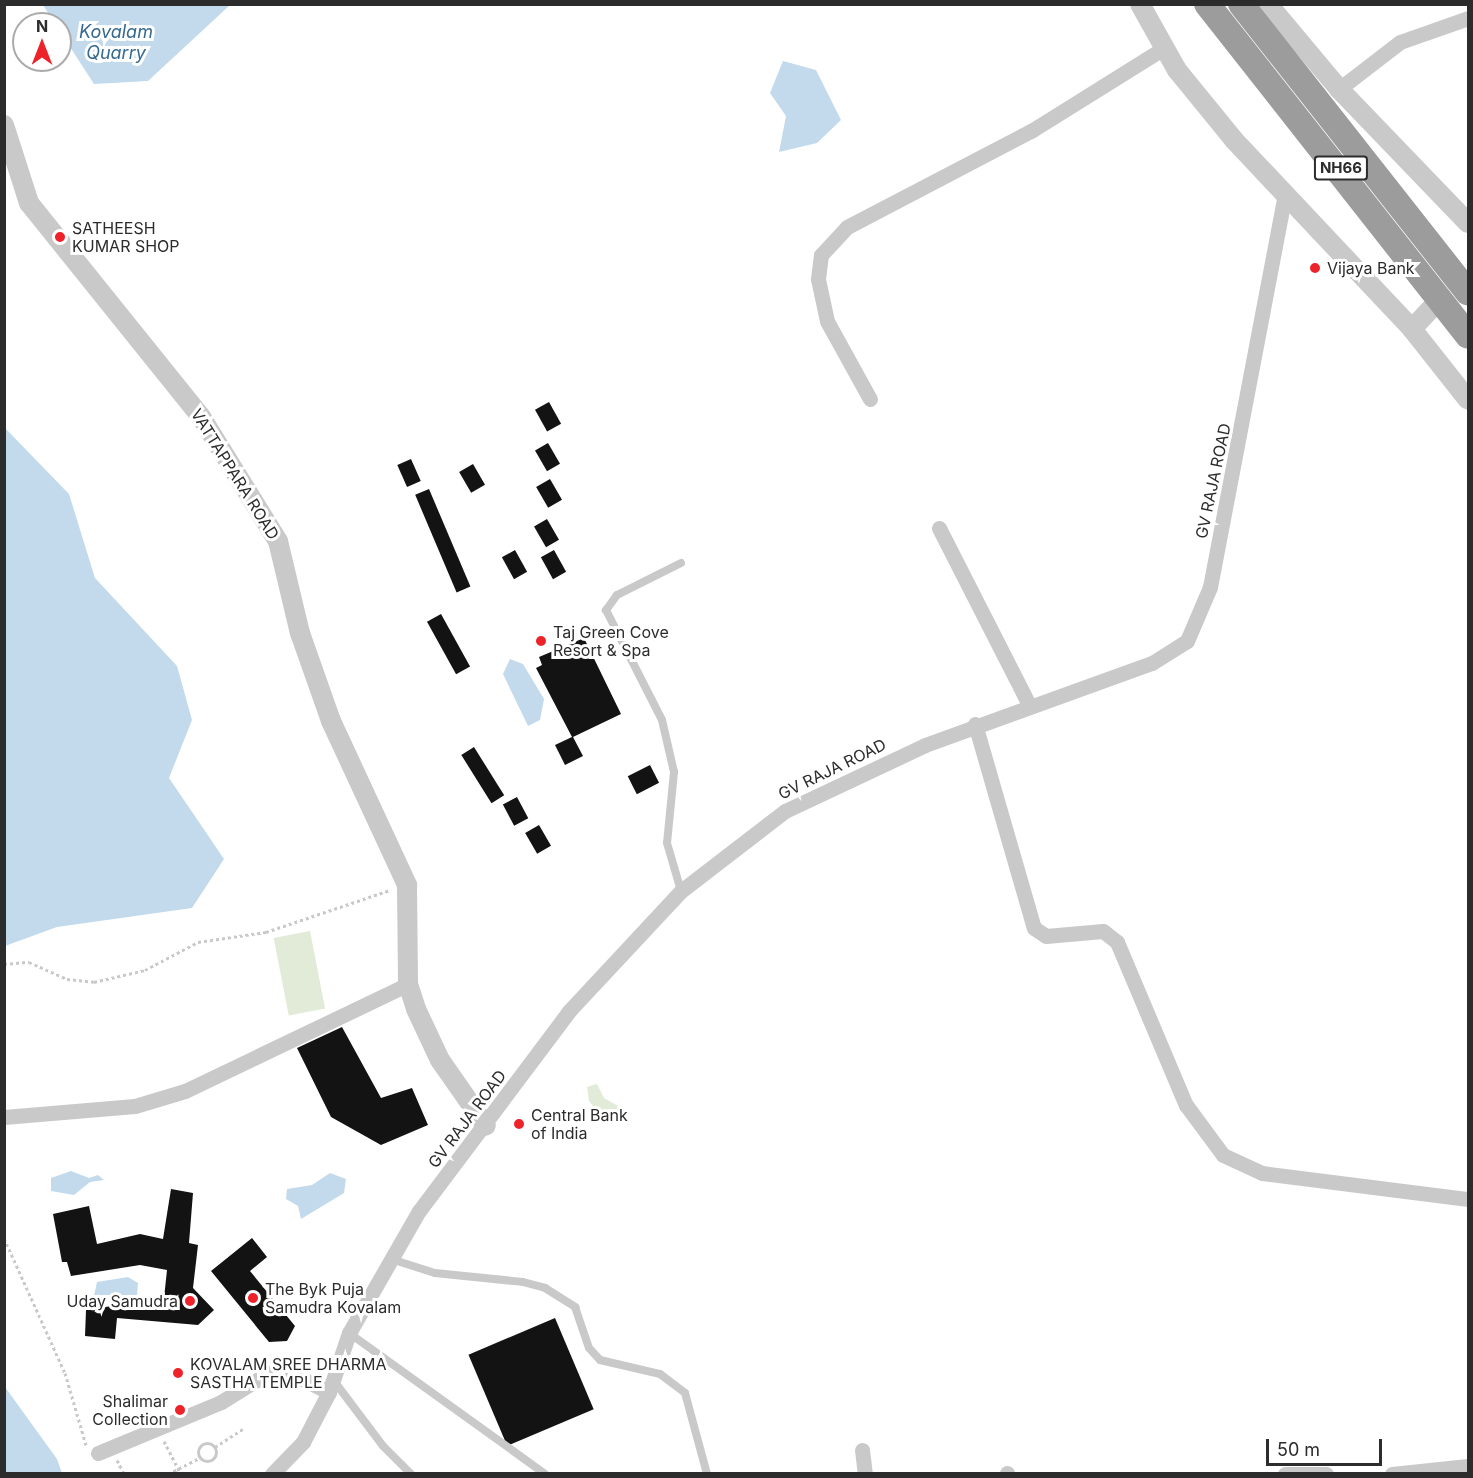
<!DOCTYPE html>
<style>
body{margin:0}
#map{position:relative;width:1473px;height:1478px;overflow:hidden;background:#fff;font-family:Inter,sans-serif}
div>[style]{position:absolute}
[style*='--x']{left:calc(var(--x)*1px);top:calc(var(--y)*1px);width:calc(var(--w)*1px);rotate:calc(var(--a)*1deg)}
.green>*{inset:0;background:#e1ebd7;transform-origin:0 0}
.water>*{inset:0;background:#c2daec}
.building>*{inset:0;background:#131313;transform-origin:0 0}
.path>*{height:3px;margin-top:-1.5px;transform-origin:0;background:repeating-linear-gradient(90deg,#c9c9c9 0 3px,transparent 0 6px)}
.path>.ring{margin:-1.5px;padding:0;box-sizing:content-box;background:none;border:3px solid #c9c9c9;border-radius:50%}
.service>*{height:8px;margin:-4px;padding:0 4px;transform-origin:4px;border-radius:4px;background:#c9c9c9}
.minor>*{height:15px;margin:-7.5px;padding:0 7.5px;transform-origin:7.5px;border-radius:7.5px;background:#c9c9c9}
.tertiary>*{height:20px;margin:-10px;padding:0 10px;transform-origin:10px;border-radius:10px;background:#c9c9c9}
.trunk>*{height:26px;margin:-13px;padding:0 13px;transform-origin:13px;border-radius:13px;background:#9c9c9c}
.dots>*{width:16px;height:16px;translate:-50% -50%;box-sizing:border-box;border:3px solid #fff;border-radius:50%}
span{translate:-50% -50%;white-space:nowrap;text-align:center;line-height:1.15;-webkit-text-stroke:6px #fff;paint-order:stroke}
.shield-label span{padding:2px 4px;background:#fff;border:2px solid;border-radius:4px;-webkit-text-stroke-width:0}
.shield-label{font-size:15px;color:#2c2c2c;font-weight:700}
.poi-label{font-size:16px;color:#2c2c2c}
.left{translate:0 -50%;text-align:left}
.right{translate:-100% -50%;text-align:right}
.street-label{font-size:16px;color:#2c2c2c}
.water-label{font-size:18px;color:#366a91;font-style:italic}
.frame{position:absolute;inset:0;border:6px solid #2c2c2c;pointer-events:none}
.north{position:absolute;left:12px;top:12px;width:60px;height:60px;box-sizing:border-box;background:#fff;border:2px solid #ababab;border-radius:50%;rotate:0deg;font-size:16px;font-weight:700;line-height:24px;text-align:center;color:#2c2c2c}
.north::after{content:'';display:block;margin:auto;width:21px;height:27px;background:#ee2229;clip-path:polygon(50% 0,100% 100%,50% 72%,0 100%)}
.scale{position:absolute;left:1266px;top:1439px;width:116px;height:27px;box-sizing:border-box;border:3px solid #2c2c2c;border-top:0;padding-left:8px;font-size:18px;line-height:21px;white-space:nowrap;color:#2c2c2c;-webkit-text-stroke:4px #fff;paint-order:stroke}
</style>
<div id="map">
<div class="green">
<i style="left:310px;top:931px;width:79px;height:37px;rotate:79deg"></i>
<i style="clip-path:polygon(597px 1084px,604px 1098px,618px 1106px,614px 1115px,596px 1110px,589px 1101px,587px 1087px)"></i>
</div>
<div class="water">
<i style="clip-path:polygon(43px 5px,230px 5px,148px 81px,94px 84px)"></i>
<i style="clip-path:polygon(783px 61px,816px 70px,841px 120px,817px 143px,779px 152px,786px 116px,770px 93px)"></i>
<i style="clip-path:polygon(5px 428px,69px 494px,95px 578px,177px 666px,192px 720px,169px 778px,224px 859px,192px 908px,57px 927px,5px 946px)"></i>
<i style="clip-path:polygon(510px 659px,523px 664px,544px 699px,540px 720px,528px 726px,503px 674px)"></i>
<i style="clip-path:polygon(71px 1171px,89px 1178px,98px 1175px,104px 1180px,90px 1182px,74px 1195px,51px 1191px,51px 1178px)"></i>
<i style="clip-path:polygon(330px 1173px,346px 1179px,344px 1193px,301px 1219px,298px 1206px,286px 1199px,287px 1189px,312px 1185px)"></i>
<i style="clip-path:polygon(128px 1277px,138px 1283px,137px 1295px,94px 1296px,97px 1282px)"></i>
<i style="clip-path:polygon(5px 1387px,57px 1459px,62px 1473px,5px 1473px)"></i>
</div>
<div class="building">
<i style="left:549px;top:402px;width:25px;height:16px;rotate:61deg"></i>
<i style="left:548px;top:443px;width:24px;height:15px;rotate:60deg"></i>
<i style="left:411px;top:459px;width:24px;height:15px;rotate:66deg"></i>
<i style="left:473px;top:464px;width:24px;height:16px;rotate:60deg"></i>
<i style="left:550px;top:479px;width:24px;height:16px;rotate:60deg"></i>
<i style="left:429px;top:489px;width:106px;height:15px;rotate:67deg"></i>
<i style="left:547px;top:519px;width:24px;height:15px;rotate:60deg"></i>
<i style="left:515px;top:550px;width:25px;height:15px;rotate:61deg"></i>
<i style="left:554px;top:550px;width:25px;height:15px;rotate:61deg"></i>
<i style="left:441px;top:614px;width:60px;height:16px;rotate:61deg"></i>
<i style="clip-path:polygon(584px 638px,621px 714px,573px 737px,583px 756px,565px 765px,555px 745px,572px 737px,536px 668px,542px 665px,539px 657px)"></i>
<i style="left:474px;top:747px;width:57px;height:15px;rotate:58deg"></i>
<i style="left:650px;top:765px;width:20px;height:25px;rotate:63deg"></i>
<i style="left:517px;top:797px;width:24px;height:16px;rotate:62deg"></i>
<i style="left:539px;top:825px;width:24px;height:16px;rotate:60deg"></i>
<i style="clip-path:polygon(342px 1027px,381px 1098px,412px 1088px,428px 1125px,381px 1145px,331px 1117px,297px 1048px)"></i>
<i style="clip-path:polygon(171px 1189px,193px 1193px,189px 1243px,198px 1245px,193px 1288px,214px 1310px,198px 1325px,117px 1318px,115px 1339px,85px 1336px,86px 1310px,164px 1298px,167px 1270px,140px 1265px,71px 1276px,67px 1262px,62px 1262px,53px 1214px,89px 1206px,97px 1244px,140px 1234px,163px 1239px)"></i>
<i style="clip-path:polygon(252px 1238px,267px 1257px,250px 1271px,295px 1326px,287px 1341px,269px 1342px,211px 1271px)"></i>
<i style="left:555px;top:1318px;width:99px;height:94px;rotate:67deg"></i>
</div>
<div class="path">
<i style="--x:4;--y:964;--w:25;--a:-5"></i>
<i style="--x:29;--y:962;--w:42;--a:24.1"></i>
<i style="--x:67;--y:979;--w:27;--a:6"></i>
<i style="--x:94;--y:982;--w:52;--a:-13.2"></i>
<i style="--x:145;--y:970;--w:60;--a:-27.8"></i>
<i style="--x:198;--y:942;--w:69;--a:-8.4"></i>
<i style="--x:266;--y:932;--w:131;--a:-18.7"></i>
<i style="--x:4;--y:1238;--w:148;--a:65.7"></i>
<i style="--x:65;--y:1373;--w:75;--a:73.7"></i>
<i style="--x:164;--y:1441;--w:37;--a:63"></i>
<i class="ring" style="left:198px;top:1443px;width:15px;height:15px"></i>
<i style="--x:215;--y:1447;--w:35;--a:-33"></i>
<i style="--x:117;--y:1460;--w:16;--a:63"></i>
<i style="--x:168;--y:1474;--w:35;--a:-27"></i>
</div>
<div class="service">
<i style="--x:681;--y:563;--w:72;--a:153.4"></i>
<i style="--x:617;--y:595;--w:19;--a:126"></i>
<i style="--x:606;--y:610;--w:123;--a:63"></i>
<i style="--x:662;--y:720;--w:53;--a:77"></i>
<i style="--x:674;--y:772;--w:71;--a:95.6"></i>
<i style="--x:667;--y:843;--w:50;--a:73.7"></i>
<i style="--x:391;--y:1259;--w:46;--a:17.7"></i>
<i style="--x:435;--y:1273;--w:88;--a:5.8"></i>
<i style="--x:523;--y:1282;--w:23;--a:15"></i>
<i style="--x:545;--y:1288;--w:36;--a:32"></i>
<i style="--x:575;--y:1307;--w:43;--a:71.1"></i>
<i style="--x:589;--y:1348;--w:16;--a:47"></i>
<i style="--x:600;--y:1360;--w:62;--a:13.1"></i>
<i style="--x:660;--y:1374;--w:31;--a:37"></i>
<i style="--x:685;--y:1393;--w:84;--a:74.8"></i>
<i style="--x:349;--y:1333;--w:241;--a:35.7"></i>
<i style="--x:334;--y:1381;--w:81;--a:53"></i>
<i style="--x:383;--y:1446;--w:40;--a:45"></i>
</div>
<div class="minor">
<i style="--x:1339;--y:89;--w:77;--a:-37.6"></i>
<i style="--x:1400;--y:42;--w:72;--a:-19.4"></i>
<i style="--x:870;--y:399;--w:89;--a:-118.9"></i>
<i style="--x:827;--y:321;--w:43;--a:-102.1"></i>
<i style="--x:818;--y:279;--w:24;--a:-83"></i>
<i style="--x:821;--y:255;--w:38;--a:-47"></i>
<i style="--x:847;--y:227;--w:208;--a:-27.6"></i>
<i style="--x:1031;--y:131;--w:157;--a:-32"></i>
<i style="--x:939;--y:528;--w:199;--a:63"></i>
<i style="--x:975;--y:724;--w:212;--a:73.9"></i>
<i style="--x:1034;--y:928;--w:14;--a:34"></i>
<i style="--x:1046;--y:936;--w:57;--a:-5"></i>
<i style="--x:1103;--y:931;--w:18;--a:38"></i>
<i style="--x:1117;--y:942;--w:177;--a:67.1"></i>
<i style="--x:1186;--y:1105;--w:62;--a:53.5"></i>
<i style="--x:1223;--y:1155;--w:43;--a:24.8"></i>
<i style="--x:1262;--y:1173;--w:208;--a:7.2"></i>
<i style="--x:4;--y:1117;--w:131;--a:-4.8"></i>
<i style="--x:135;--y:1106;--w:52;--a:-16.7"></i>
<i style="--x:185;--y:1091;--w:247;--a:-25.6"></i>
<i style="--x:862;--y:1450;--w:24;--a:83"></i>
<i style="--x:98;--y:1453;--w:133;--a:-22.5"></i>
<i style="--x:221;--y:1402;--w:55;--a:-31.7"></i>
<i style="--x:268;--y:1373;--w:29;--a:6"></i>
<i style="--x:297;--y:1376;--w:36;--a:27"></i>
<i style="--x:1007;--y:1473;--w:1;--a:90"></i>
<i style="--x:272;--y:1474;--w:45;--a:-45.9"></i>
<i style="--x:303;--y:1442;--w:56;--a:-62.5"></i>
<i style="--x:329;--y:1392;--w:62;--a:-71.3"></i>
<i style="--x:349;--y:1333;--w:141;--a:-60.2"></i>
<i style="--x:419;--y:1211;--w:250;--a:-53.1"></i>
<i style="--x:569;--y:1011;--w:164;--a:-47"></i>
<i style="--x:681;--y:891;--w:131;--a:-37.6"></i>
<i style="--x:785;--y:811;--w:155;--a:-25.2"></i>
<i style="--x:925;--y:745;--w:241;--a:-19.9"></i>
<i style="--x:1152;--y:663;--w:41;--a:-32.2"></i>
<i style="--x:1187;--y:641;--w:59;--a:-66.9"></i>
<i style="--x:1210;--y:587;--w:402;--a:-79.2"></i>
<i style="--x:1285;--y:1474;--w:41;--a:0"></i>
<i style="--x:1392;--y:1474;--w:76;--a:-6"></i>
</div>
<div class="tertiary">
<i style="--x:1140;--y:4;--w:76;--a:60.7"></i>
<i style="--x:1177;--y:70;--w:90;--a:50.8"></i>
<i style="--x:1234;--y:140;--w:260;--a:46.7"></i>
<i style="--x:1412;--y:329;--w:90;--a:51.7"></i>
<i style="--x:1268;--y:4;--w:111;--a:50.1"></i>
<i style="--x:1339;--y:89;--w:186;--a:46.1"></i>
<i style="--x:4;--y:125;--w:82;--a:72.2"></i>
<i style="--x:29;--y:203;--w:275;--a:51.2"></i>
<i style="--x:201;--y:417;--w:146;--a:58.2"></i>
<i style="--x:278;--y:541;--w:95;--a:76.6"></i>
<i style="--x:300;--y:633;--w:93;--a:70.6"></i>
<i style="--x:331;--y:721;--w:181;--a:65.1"></i>
<i style="--x:407;--y:885;--w:99;--a:89.4"></i>
<i style="--x:408;--y:984;--w:26;--a:72"></i>
<i style="--x:416;--y:1009;--w:56;--a:64.8"></i>
<i style="--x:440;--y:1060;--w:80;--a:55.1"></i>
<i style="--x:1412;--y:329;--w:35;--a:-47"></i>
</div>
<div class="trunk">
<i style="--x:1207;--y:4;--w:422;--a:51.8"></i>
<i style="--x:1241;--y:4;--w:367;--a:51.8"></i>
</div>
<div class="dots">
<i style="left:60px;top:237px;background:#ee2229"></i>
<i style="left:1315px;top:268px;background:#ee2229"></i>
<i style="left:541px;top:641px;background:#ee2229"></i>
<i style="left:519px;top:1124px;background:#ee2229"></i>
<i style="left:253px;top:1298px;background:#ee2229"></i>
<i style="left:190px;top:1301px;background:#ee2229"></i>
<i style="left:178px;top:1373px;background:#ee2229"></i>
<i style="left:180px;top:1410px;background:#ee2229"></i>
</div>
<div class="shield-label">
<span style="left:1341px;top:168px">NH66</span>
</div>
<div class="poi-label">
<span class="left" style="left:72px;top:237px">SATHEESH<br>KUMAR SHOP</span>
<span class="left" style="left:1327px;top:268px">Vijaya Bank</span>
<span class="left" style="left:553px;top:641px">Taj Green Cove<br>Resort &amp; Spa</span>
<span class="left" style="left:531px;top:1124px">Central Bank<br>of India</span>
<span class="left" style="left:265px;top:1298px">The Byk Puja<br>Samudra Kovalam</span>
<span class="right" style="left:178px;top:1301px">Uday Samudra</span>
<span class="left" style="left:190px;top:1373px">KOVALAM SREE DHARMA<br>SASTHA TEMPLE</span>
<span class="right" style="left:168px;top:1410px">Shalimar<br>Collection</span>
</div>
<div class="street-label">
<span style="left:235px;top:474px;rotate:58deg">VATTAPPARA ROAD</span>
<span style="left:1213px;top:481px;rotate:-78deg">GV RAJA ROAD</span>
<span style="left:832px;top:769px;rotate:-26deg">GV RAJA ROAD</span>
<span style="left:467px;top:1119px;rotate:-53deg">GV RAJA ROAD</span>
</div>
<div class="water-label">
<span style="left:116px;top:43px">Kovalam<br>Quarry</span>
</div>
<div class="frame"></div>
<div class="north">N</div>
<div class="scale">50 m</div>
</div>
